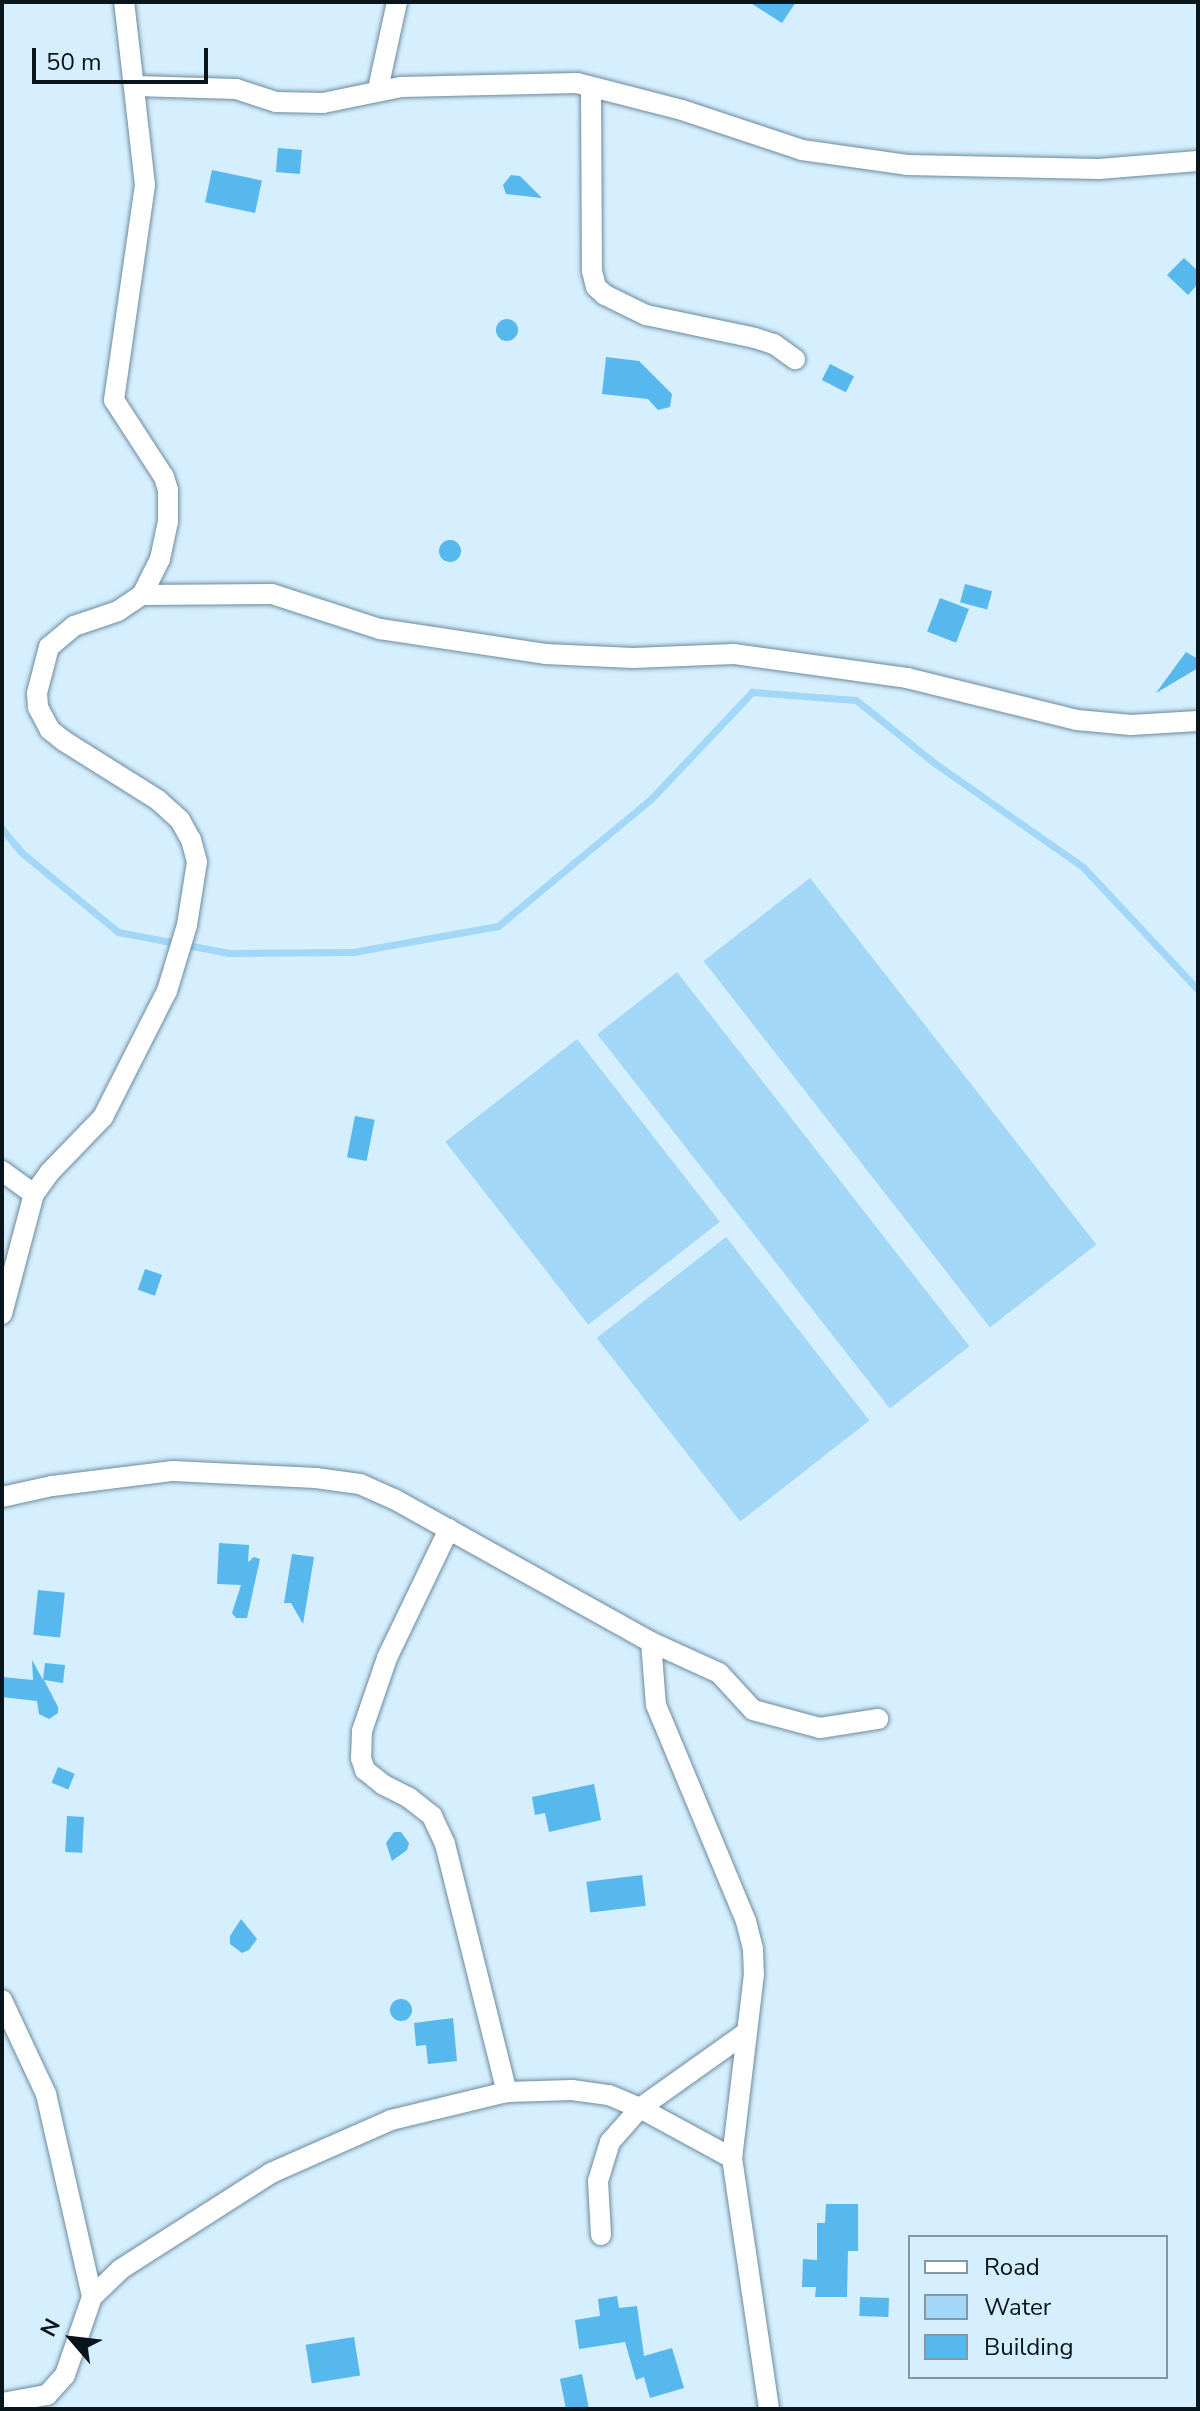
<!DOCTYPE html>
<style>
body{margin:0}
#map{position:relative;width:1200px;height:2411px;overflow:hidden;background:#d5efff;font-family:"Nunito Sans",sans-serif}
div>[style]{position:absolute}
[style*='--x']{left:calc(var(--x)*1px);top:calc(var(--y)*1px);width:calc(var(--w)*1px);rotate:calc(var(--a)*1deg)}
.water>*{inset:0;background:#a2d7f7;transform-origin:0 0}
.stream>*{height:7px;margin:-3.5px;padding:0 3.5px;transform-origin:3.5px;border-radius:3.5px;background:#a2d7f7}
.building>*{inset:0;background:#56b8ec;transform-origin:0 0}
.round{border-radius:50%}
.roads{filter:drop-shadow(0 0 2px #6d8b9d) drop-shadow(0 0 2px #6d8b9d)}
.street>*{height:20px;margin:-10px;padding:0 10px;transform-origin:10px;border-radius:10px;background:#fff}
span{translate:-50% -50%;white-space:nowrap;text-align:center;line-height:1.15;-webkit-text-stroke:6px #d5efff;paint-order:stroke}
.frame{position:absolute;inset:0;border:4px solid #09151c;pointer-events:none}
.legend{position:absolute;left:908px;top:2235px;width:260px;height:144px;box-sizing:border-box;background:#d5efff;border:2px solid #8398a4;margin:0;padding:10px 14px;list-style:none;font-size:24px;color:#09151c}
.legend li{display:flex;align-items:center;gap:16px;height:40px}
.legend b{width:40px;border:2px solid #8398a4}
.north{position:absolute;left:32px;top:2299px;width:80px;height:80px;-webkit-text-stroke:6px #d5efff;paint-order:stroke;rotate:298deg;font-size:22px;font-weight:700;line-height:32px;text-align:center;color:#09151c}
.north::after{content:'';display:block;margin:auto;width:28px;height:36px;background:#09151c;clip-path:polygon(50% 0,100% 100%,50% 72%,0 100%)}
.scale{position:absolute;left:32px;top:48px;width:176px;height:36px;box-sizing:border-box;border:4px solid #09151c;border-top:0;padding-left:10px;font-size:24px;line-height:28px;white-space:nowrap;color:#09151c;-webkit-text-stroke:6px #d5efff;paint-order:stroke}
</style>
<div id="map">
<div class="water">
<i style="left:810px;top:878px;width:465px;height:135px;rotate:52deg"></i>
<i style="left:677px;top:972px;width:475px;height:101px;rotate:52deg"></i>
<i style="left:577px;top:1039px;width:232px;height:167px;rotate:52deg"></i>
<i style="left:726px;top:1237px;width:233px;height:164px;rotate:52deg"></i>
</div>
<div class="stream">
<i style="--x:2;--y:829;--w:30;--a:50"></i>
<i style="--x:21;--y:852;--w:126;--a:39.5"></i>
<i style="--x:118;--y:932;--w:113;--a:10.7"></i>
<i style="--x:229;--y:953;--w:124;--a:-0.5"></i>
<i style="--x:353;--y:952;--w:147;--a:-10.2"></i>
<i style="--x:498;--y:926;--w:197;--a:-39.7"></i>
<i style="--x:650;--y:800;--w:149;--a:-46.6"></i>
<i style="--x:752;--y:692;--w:104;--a:4.4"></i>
<i style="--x:856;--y:700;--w:99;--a:38.8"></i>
<i style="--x:933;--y:762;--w:183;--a:35"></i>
<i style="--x:1083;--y:867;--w:168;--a:46.9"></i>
</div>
<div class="building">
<i style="clip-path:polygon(749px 2px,796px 2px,782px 23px)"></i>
<i style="left:278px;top:148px;width:24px;height:24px;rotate:5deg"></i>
<i style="left:212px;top:170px;width:51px;height:33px;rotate:12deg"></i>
<i style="clip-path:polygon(511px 175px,520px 176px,542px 198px,506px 194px,503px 185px)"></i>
<i style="clip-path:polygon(1184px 258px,1198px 271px,1198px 284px,1188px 295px,1167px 275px)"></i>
<i class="round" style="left:496px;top:319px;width:22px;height:22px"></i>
<i style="clip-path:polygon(606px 357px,639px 361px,672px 394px,670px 407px,658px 410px,648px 399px,602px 394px)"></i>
<i style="left:830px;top:364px;width:27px;height:18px;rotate:27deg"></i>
<i class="round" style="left:439px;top:540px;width:22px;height:22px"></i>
<i style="left:965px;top:584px;width:28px;height:19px;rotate:15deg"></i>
<i style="left:940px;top:598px;width:31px;height:36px;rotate:21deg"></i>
<i style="clip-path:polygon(1186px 652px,1198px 659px,1198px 668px,1156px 693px)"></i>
<i style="left:355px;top:1116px;width:20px;height:42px;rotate:11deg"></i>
<i style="left:145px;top:1269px;width:18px;height:22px;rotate:19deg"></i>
<i style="clip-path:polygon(219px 1543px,249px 1545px,248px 1562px,254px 1557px,260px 1559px,247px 1618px,236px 1618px,232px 1613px,241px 1585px,217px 1584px)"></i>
<i style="clip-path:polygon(292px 1554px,314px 1557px,303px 1624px,291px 1603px,284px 1603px)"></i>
<i style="left:38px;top:1590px;width:27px;height:45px;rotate:6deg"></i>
<i style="clip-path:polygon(32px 1660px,43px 1680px,45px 1663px,65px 1665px,63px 1683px,44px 1680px,58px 1707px,58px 1713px,49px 1719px,39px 1714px,37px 1701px,2px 1697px,2px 1677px,33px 1680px)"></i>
<i style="left:58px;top:1767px;width:18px;height:17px;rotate:22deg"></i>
<i style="clip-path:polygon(594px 1784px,601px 1820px,549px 1832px,545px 1813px,535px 1815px,532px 1797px)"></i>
<i style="left:67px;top:1816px;width:17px;height:36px;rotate:3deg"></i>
<i style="clip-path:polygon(394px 1832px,401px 1832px,409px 1843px,407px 1850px,392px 1861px,386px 1843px)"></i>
<i style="left:642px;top:1875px;width:31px;height:56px;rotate:83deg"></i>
<i style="clip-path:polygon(241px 1919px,257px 1939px,249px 1950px,242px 1953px,230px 1944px,230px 1936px)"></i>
<i class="round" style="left:390px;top:1999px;width:22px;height:22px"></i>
<i style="clip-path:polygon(453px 2018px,457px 2061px,428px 2064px,426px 2045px,416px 2046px,414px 2023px)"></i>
<i style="clip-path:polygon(826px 2204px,858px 2204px,858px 2251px,848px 2251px,847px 2297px,815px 2297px,816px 2287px,802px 2287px,803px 2259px,817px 2260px,817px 2223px,825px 2223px)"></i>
<i style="clip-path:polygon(617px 2296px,619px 2308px,637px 2306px,644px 2356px,672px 2348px,684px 2388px,650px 2398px,644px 2377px,636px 2380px,625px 2342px,579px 2349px,575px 2320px,600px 2316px,598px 2299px)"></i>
<i style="left:860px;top:2297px;width:29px;height:19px;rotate:2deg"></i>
<i style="left:354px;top:2337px;width:39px;height:49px;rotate:81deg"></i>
<i style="clip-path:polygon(582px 2374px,589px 2409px,566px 2409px,560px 2379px)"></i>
</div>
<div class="roads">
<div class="street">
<i style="--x:136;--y:86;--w:100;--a:1.7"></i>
<i style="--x:236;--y:89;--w:42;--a:18"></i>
<i style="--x:276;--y:102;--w:47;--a:1.2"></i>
<i style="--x:323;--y:103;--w:80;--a:-11.6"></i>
<i style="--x:401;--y:87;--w:176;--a:-1.3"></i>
<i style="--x:577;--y:83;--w:108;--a:14.4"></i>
<i style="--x:682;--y:110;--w:126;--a:18.4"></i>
<i style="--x:802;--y:150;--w:106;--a:8.1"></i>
<i style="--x:907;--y:165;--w:192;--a:1.2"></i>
<i style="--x:1099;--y:169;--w:99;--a:-4.6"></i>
<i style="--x:591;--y:87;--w:184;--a:89.7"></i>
<i style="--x:592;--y:271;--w:16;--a:76"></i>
<i style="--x:596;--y:287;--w:12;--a:42"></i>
<i style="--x:605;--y:295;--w:46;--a:26"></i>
<i style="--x:646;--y:315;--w:111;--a:11.9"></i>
<i style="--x:755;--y:338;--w:20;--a:18"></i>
<i style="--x:774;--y:344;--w:26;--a:36"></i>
<i style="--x:378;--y:89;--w:89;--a:-77.7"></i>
<i style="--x:142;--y:595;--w:130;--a:-0.4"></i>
<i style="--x:272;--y:594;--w:114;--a:18"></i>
<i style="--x:380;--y:629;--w:167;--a:8.6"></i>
<i style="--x:545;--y:654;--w:88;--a:2.6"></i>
<i style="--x:633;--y:658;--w:101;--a:-2.3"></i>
<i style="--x:734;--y:654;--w:175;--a:7.9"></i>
<i style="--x:907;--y:678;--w:175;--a:13.9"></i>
<i style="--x:1077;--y:720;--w:54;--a:5.3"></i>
<i style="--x:1131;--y:725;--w:67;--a:-3.4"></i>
<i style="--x:2;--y:1171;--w:39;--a:36"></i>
<i style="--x:2;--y:1314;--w:124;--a:-75.1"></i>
<i style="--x:34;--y:1194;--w:26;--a:-54"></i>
<i style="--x:49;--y:1173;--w:78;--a:-46"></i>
<i style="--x:103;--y:1117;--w:141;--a:-63.1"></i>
<i style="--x:167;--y:991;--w:69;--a:-73.1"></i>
<i style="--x:187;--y:925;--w:64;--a:-81"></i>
<i style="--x:197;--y:862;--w:23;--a:-105"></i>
<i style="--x:191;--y:840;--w:23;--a:-119"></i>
<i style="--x:180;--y:820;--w:30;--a:-138"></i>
<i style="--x:158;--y:800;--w:111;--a:-147.9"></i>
<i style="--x:64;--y:741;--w:18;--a:-142"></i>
<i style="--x:50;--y:730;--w:26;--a:-118"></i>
<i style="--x:38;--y:707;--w:14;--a:-94"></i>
<i style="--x:37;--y:693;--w:48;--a:-75.4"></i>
<i style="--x:49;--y:647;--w:33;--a:-40"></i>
<i style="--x:74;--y:626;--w:46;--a:-18.8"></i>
<i style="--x:118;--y:611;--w:29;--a:-34"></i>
<i style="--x:142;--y:595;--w:40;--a:-63.4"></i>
<i style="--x:160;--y:559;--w:38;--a:-78"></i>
<i style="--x:168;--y:522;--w:32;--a:-90"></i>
<i style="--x:168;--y:490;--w:14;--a:-107"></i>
<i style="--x:164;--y:477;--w:92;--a:-123"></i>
<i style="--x:114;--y:400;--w:217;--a:-81.8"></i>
<i style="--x:145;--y:185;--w:184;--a:-96.5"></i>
<i style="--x:2;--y:1497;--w:51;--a:-12.4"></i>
<i style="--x:52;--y:1486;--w:122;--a:-7.1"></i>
<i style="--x:173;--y:1471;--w:143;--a:2.8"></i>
<i style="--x:316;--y:1478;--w:44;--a:7.8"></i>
<i style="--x:360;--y:1484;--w:37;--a:24"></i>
<i style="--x:394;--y:1499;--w:294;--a:29.1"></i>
<i style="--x:651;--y:1642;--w:75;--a:24.5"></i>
<i style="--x:719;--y:1673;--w:50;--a:47.4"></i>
<i style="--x:753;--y:1710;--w:69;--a:15"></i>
<i style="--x:820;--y:1728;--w:59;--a:-8.8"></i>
<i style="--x:449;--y:1529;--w:143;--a:115.7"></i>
<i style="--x:387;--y:1658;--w:77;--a:108.9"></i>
<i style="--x:362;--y:1731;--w:27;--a:92"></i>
<i style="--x:361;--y:1758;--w:13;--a:72"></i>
<i style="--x:365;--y:1770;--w:22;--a:39"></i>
<i style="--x:382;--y:1784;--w:29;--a:27"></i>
<i style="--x:408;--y:1797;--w:31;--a:38"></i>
<i style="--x:432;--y:1816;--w:31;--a:65"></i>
<i style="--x:445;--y:1844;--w:256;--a:76"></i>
<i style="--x:651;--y:1642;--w:63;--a:85.5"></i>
<i style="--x:656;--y:1705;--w:234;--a:67.4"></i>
<i style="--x:746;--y:1921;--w:29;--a:76"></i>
<i style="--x:753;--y:1949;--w:25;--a:88"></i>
<i style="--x:754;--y:1974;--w:185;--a:96.8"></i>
<i style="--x:732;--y:2158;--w:254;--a:81.6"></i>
<i style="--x:2;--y:2000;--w:104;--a:64.9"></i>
<i style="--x:46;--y:2094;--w:208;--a:77.2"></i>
<i style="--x:601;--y:2235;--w:54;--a:-93.2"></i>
<i style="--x:598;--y:2181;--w:41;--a:-72.9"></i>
<i style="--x:610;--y:2142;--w:45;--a:-48.6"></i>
<i style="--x:640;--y:2108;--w:128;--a:-35.4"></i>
<i style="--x:2;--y:2403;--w:46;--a:-10.1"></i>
<i style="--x:47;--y:2395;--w:27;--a:-48"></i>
<i style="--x:65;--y:2375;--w:83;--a:-70.9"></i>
<i style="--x:92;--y:2297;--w:40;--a:-44"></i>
<i style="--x:121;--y:2269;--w:178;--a:-32.6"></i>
<i style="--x:271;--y:2173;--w:131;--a:-23.8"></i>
<i style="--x:391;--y:2120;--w:119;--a:-13.6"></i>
<i style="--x:507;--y:2092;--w:65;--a:-1.8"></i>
<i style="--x:572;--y:2090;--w:37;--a:8"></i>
<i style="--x:609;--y:2095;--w:34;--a:23"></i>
<i style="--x:640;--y:2108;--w:105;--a:28.5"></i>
</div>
</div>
<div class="frame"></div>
<ul class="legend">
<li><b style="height:10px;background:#fff"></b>Road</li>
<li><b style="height:22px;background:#a2d7f7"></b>Water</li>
<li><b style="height:22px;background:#56b8ec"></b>Building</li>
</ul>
<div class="north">N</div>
<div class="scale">50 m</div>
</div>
